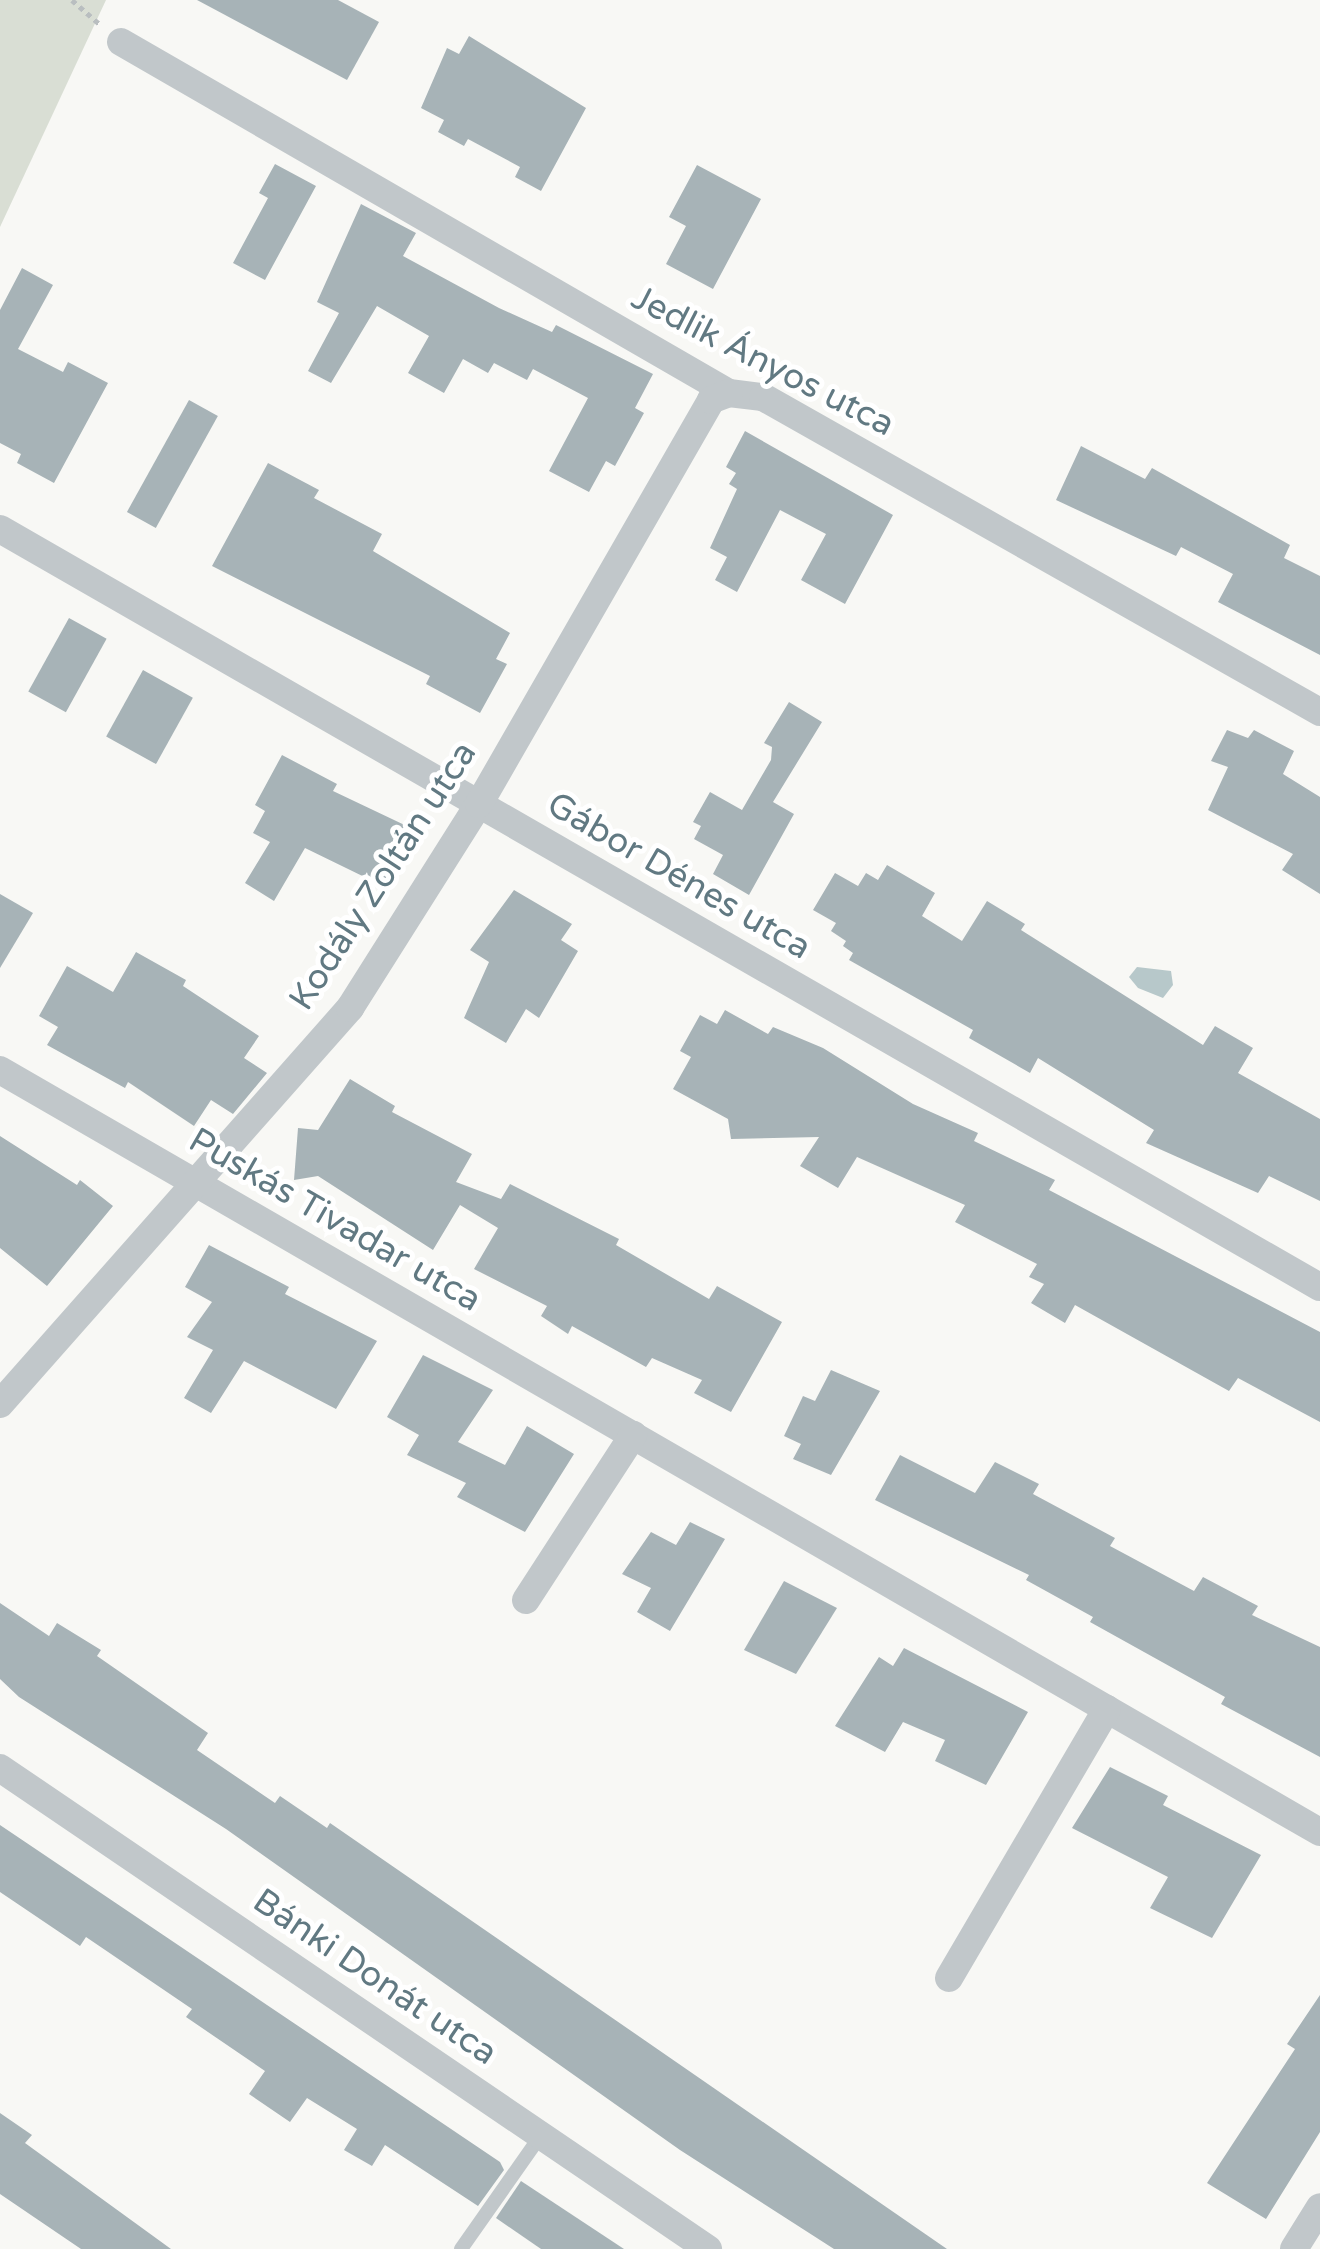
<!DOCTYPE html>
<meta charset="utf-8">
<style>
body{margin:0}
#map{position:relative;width:1320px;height:2249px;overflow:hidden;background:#f8f8f5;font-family:"Varela Round",sans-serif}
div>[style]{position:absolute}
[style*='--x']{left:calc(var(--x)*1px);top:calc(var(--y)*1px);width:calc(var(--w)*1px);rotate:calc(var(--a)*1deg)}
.green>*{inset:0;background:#d9ded4}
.water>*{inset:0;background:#b7c8ca}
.building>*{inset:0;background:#a7b3b7;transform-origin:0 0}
.path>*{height:5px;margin-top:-2.5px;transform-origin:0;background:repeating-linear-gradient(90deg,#b9bec0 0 5px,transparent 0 10px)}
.service>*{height:14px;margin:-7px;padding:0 7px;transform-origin:7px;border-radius:7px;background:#c1c7ca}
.minor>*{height:28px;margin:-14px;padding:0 14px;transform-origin:14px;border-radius:14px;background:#c1c7ca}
span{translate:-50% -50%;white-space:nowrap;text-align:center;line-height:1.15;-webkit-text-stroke:10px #fff;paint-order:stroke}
.street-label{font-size:35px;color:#617982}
</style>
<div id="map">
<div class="green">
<i style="clip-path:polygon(0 0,106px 0,0 227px)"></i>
</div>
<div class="water">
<i style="clip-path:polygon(1137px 967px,1171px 971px,1173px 985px,1163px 998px,1138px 988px,1129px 977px)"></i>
</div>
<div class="building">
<i style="clip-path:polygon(197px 0,338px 0,379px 22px,347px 80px)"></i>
<i style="clip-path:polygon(469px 36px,586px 108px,541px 191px,515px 177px,520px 167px,468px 139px,464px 146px,438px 132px,444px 120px,421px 108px,447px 48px,459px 54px)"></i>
<i style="clip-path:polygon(275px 164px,316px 186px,265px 280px,233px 263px,268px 198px,259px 193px)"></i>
<i style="clip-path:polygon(697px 165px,761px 199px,713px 289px,666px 264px,686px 226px,669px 217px)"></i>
<i style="clip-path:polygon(361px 204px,416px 233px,403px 256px,499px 308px,552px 332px,556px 325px,653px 374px,635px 408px,644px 413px,615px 466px,606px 461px,589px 492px,549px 471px,588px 398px,533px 369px,527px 380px,494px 363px,488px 373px,463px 359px,444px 393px,408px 373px,429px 336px,377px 306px,331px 383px,308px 371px,339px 313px,317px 302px)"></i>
<i style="clip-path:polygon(22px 268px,53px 285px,18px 349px,63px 372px,68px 362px,108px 383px,54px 483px,17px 463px,21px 454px,0 443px,0 310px)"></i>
<i style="left:189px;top:400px;width:33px;height:128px;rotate:29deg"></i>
<i style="clip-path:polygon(745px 431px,893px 515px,845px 604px,801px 580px,826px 534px,780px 510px,737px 592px,715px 580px,727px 557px,710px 548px,737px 489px,729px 484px,736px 473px,726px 467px)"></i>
<i style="clip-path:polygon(1081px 446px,1145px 479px,1152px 468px,1290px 545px,1284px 558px,1320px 576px,1320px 655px,1218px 602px,1233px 574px,1181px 547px,1176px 556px,1056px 500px)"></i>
<i style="clip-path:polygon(268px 463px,319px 490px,314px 498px,382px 534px,373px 551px,510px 633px,496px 659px,507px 664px,480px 713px,426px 684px,430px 676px,212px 566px)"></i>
<i style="left:69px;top:618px;width:43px;height:84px;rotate:29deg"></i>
<i style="left:143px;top:670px;width:57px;height:76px;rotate:29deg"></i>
<i style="clip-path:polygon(789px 702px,822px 722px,773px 802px,794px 814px,749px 895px,713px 874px,723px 855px,694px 839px,701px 826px,693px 822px,710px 792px,742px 810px,771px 760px,772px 747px,764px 743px)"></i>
<i style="clip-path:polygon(1227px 730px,1248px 738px,1254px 730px,1294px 751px,1283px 774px,1320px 797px,1320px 894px,1282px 870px,1293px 854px,1208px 810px,1228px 767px,1211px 761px)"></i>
<i style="clip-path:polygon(282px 755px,337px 784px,333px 791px,413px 829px,385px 887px,305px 848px,274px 901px,245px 883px,270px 842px,253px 833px,265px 811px,255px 805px)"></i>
<i style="clip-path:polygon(887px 865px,935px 893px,922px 916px,962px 941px,987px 901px,1025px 924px,1021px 930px,1203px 1045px,1215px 1026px,1253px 1048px,1238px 1073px,1320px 1119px,1320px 1201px,1269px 1176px,1258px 1193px,1146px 1143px,1154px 1130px,1038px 1058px,1030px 1073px,969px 1038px,973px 1030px,849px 960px,853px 953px,843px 946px,846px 941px,831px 931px,836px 923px,813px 910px,835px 873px,858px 886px,866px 873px,878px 880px)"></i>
<i style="clip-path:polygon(514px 890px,572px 924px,561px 940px,578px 951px,539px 1018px,526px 1009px,506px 1043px,464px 1018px,489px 962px,470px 950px)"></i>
<i style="clip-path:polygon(0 894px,33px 913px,0 968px)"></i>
<i style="clip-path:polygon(136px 952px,186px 980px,183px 986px,259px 1036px,244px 1058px,267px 1073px,233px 1114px,211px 1100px,194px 1126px,128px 1082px,125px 1088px,47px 1045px,58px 1027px,39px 1016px,67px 966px,113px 992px)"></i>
<i style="clip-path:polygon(725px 1010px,768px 1034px,773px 1027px,823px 1048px,913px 1104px,978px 1133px,974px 1141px,1055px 1180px,1049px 1190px,1320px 1332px,1320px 1422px,1238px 1378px,1229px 1391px,1075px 1305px,1065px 1323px,1031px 1303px,1044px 1284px,1029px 1277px,1037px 1264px,955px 1222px,965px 1205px,857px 1157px,838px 1188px,800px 1166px,819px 1137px,731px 1139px,728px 1119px,673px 1089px,691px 1057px,680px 1051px,700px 1015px,717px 1024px)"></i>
<i style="clip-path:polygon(350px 1079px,395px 1106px,392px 1112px,472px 1154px,456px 1182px,501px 1199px,510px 1184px,619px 1239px,616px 1245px,709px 1299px,717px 1286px,782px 1322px,731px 1412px,694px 1393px,702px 1380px,652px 1358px,646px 1367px,572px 1326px,568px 1334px,541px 1316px,547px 1306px,474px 1269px,498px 1228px,460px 1205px,433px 1250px,318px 1176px,294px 1180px,298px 1128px,318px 1130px)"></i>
<i style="clip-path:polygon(0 1136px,77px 1185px,80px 1180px,113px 1206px,47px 1286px,0 1248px)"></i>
<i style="clip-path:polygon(209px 1245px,289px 1287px,285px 1294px,377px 1341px,336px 1409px,244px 1361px,211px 1413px,184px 1398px,213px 1350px,187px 1337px,212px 1302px,185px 1287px)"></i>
<i style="clip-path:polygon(423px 1355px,493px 1390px,458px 1442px,505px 1465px,527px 1426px,574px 1454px,525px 1532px,457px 1497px,466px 1483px,407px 1455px,419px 1435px,387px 1417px)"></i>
<i style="clip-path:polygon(831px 1370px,880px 1391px,831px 1475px,793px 1459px,801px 1444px,784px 1436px,803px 1396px,815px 1401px)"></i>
<i style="clip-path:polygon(900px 1455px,975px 1493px,995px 1462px,1039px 1484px,1033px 1494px,1115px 1538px,1110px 1546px,1194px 1591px,1203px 1577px,1258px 1606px,1252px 1615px,1320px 1647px,1320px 1757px,1221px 1704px,1225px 1697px,1090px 1622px,1093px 1617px,1026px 1580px,1029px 1575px,875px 1500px)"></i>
<i style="clip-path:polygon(690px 1522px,725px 1539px,670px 1631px,637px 1612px,651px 1588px,622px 1574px,651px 1532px,676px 1545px)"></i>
<i style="clip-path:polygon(784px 1581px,837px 1608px,796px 1674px,744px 1650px)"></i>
<i style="clip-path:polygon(0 1603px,49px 1636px,57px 1623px,101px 1650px,97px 1656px,208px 1733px,197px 1750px,275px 1803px,280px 1796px,327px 1828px,330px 1823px,947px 2249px,834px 2249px,680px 2150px,226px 1829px,19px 1697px,0 1679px)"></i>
<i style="clip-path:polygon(904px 1648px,1028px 1712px,986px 1785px,935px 1761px,945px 1740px,903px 1722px,885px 1752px,835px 1726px,879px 1657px,893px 1666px)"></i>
<i style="clip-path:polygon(1110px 1767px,1168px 1796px,1163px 1805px,1261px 1855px,1212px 1938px,1150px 1908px,1168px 1877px,1072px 1828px)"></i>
<i style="clip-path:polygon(0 1825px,500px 2162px,504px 2170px,478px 2206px,385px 2145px,372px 2166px,344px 2150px,357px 2129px,307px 2098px,290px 2122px,249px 2094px,265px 2071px,186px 2017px,192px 2009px,86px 1937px,80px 1946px,0 1892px)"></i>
<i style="clip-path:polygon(1320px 1995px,1320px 2132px,1266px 2219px,1207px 2183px,1295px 2049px,1287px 2044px)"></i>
<i style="clip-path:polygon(0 2113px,32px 2135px,25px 2143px,171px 2249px,81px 2249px,0 2194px)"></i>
<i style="clip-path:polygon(521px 2181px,624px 2249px,541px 2249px,496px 2218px)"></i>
</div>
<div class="path">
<i style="--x:72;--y:0;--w:37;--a:41"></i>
</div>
<div class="service">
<i style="--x:461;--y:2249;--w:139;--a:-54.9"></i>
</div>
<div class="minor">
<i style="--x:121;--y:42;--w:702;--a:30"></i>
<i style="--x:729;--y:393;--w:34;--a:7"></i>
<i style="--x:763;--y:397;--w:640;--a:29.49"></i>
<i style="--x:0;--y:529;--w:1522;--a:29.87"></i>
<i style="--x:0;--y:1070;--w:1524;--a:30"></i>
<i style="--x:0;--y:1404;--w:529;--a:-48.53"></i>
<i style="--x:350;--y:1008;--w:241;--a:-57.7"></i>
<i style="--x:479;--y:804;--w:466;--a:-60.1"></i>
<i style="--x:711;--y:400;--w:19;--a:-21"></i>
<i style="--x:526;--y:1600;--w:197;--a:-57"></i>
<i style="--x:0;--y:1768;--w:856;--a:34.19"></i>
<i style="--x:949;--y:1978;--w:312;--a:-59.6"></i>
<i style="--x:1294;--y:2249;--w:49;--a:-58.2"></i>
</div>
<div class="street-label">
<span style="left:763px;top:361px;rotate:27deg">Jedlik Ányos utca</span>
<span style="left:383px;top:876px;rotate:-57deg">Kodály Zoltán utca</span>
<span style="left:679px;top:876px;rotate:30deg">Gábor Dénes utca</span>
<span style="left:335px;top:1220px;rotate:30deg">Puskás Tivadar utca</span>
<span style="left:375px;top:1977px;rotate:34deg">Bánki Donát utca</span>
</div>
</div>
